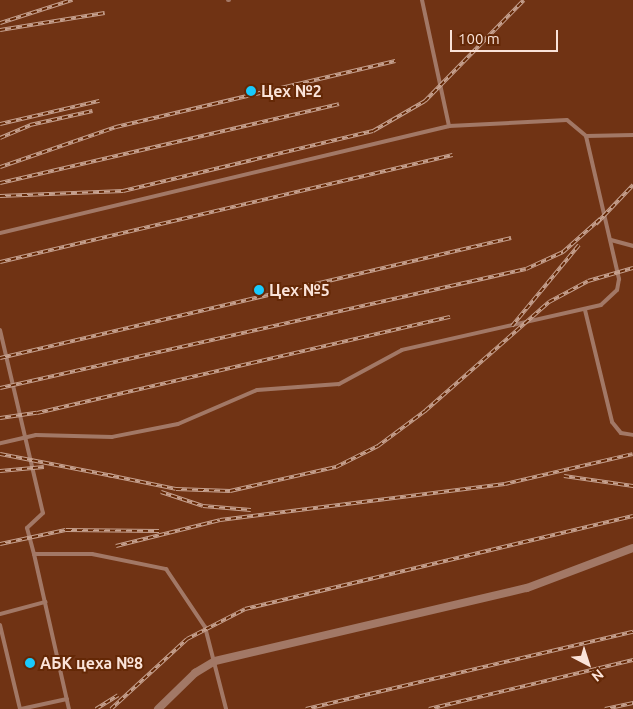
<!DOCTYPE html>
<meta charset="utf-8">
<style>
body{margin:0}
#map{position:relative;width:633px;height:709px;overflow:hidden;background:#703314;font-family:Ubuntu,sans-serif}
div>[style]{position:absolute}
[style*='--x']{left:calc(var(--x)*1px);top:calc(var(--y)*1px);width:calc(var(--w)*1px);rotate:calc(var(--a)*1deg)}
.lane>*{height:4px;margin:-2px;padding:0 2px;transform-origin:2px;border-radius:2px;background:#a27866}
.street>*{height:8px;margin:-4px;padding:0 4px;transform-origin:4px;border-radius:4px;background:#a27866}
.rail>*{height:4px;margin-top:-2px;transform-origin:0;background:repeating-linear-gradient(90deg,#642806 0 5.5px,#c6a18f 0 11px);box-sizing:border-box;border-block:1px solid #c6a18f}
.dots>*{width:14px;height:14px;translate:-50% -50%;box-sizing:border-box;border:2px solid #642806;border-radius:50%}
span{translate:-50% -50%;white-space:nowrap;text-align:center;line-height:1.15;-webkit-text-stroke:4px #642806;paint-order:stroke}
.poi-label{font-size:16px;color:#fae3d9;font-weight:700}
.left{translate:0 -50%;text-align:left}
.north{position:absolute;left:563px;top:639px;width:50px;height:50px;-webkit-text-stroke:4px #642806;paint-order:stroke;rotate:140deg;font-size:14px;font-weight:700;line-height:20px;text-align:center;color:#fae3d9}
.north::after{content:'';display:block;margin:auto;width:18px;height:22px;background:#fae3d9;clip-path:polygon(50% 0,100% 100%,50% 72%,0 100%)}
.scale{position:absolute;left:450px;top:30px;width:108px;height:22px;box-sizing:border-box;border:2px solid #fae3d9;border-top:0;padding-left:6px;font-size:15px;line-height:18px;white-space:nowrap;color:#fae3d9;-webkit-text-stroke:4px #642806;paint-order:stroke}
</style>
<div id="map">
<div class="lane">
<i style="--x:228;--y:0;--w:1;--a:0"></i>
<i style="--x:422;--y:0;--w:129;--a:77.9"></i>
<i style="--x:586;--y:136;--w:47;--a:-1.2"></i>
<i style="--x:0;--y:233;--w:462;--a:-13.4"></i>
<i style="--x:449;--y:126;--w:118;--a:-2.9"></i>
<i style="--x:567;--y:120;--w:25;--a:40"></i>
<i style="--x:586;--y:136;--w:147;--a:77"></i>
<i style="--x:619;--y:279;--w:11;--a:100"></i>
<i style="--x:617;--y:290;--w:22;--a:137"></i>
<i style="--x:601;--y:305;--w:204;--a:167.3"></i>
<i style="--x:402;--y:350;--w:72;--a:151.6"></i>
<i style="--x:339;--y:384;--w:82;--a:175.8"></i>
<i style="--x:257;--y:390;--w:86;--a:156.7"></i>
<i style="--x:178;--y:424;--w:67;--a:168.9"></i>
<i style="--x:112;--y:437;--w:76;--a:-178.5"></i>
<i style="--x:36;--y:435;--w:37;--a:167"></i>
<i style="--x:611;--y:240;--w:23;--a:15"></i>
<i style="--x:585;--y:310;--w:115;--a:76.4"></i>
<i style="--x:612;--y:422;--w:14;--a:51"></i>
<i style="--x:621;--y:433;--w:12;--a:9"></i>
<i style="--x:0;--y:330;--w:188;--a:76.8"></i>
<i style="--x:43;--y:513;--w:22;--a:137"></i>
<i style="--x:27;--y:528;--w:27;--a:75"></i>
<i style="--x:34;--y:554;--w:58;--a:0"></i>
<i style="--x:92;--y:554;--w:76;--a:11.5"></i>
<i style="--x:166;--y:569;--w:70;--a:56.1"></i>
<i style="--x:205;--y:627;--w:85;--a:75.6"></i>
<i style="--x:34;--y:554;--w:159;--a:77.3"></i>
<i style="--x:0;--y:614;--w:47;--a:-14.9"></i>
<i style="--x:0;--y:625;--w:86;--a:76.6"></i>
<i style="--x:21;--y:709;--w:47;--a:-12.3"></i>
</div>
<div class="street">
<i style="--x:158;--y:709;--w:52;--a:-44.2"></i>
<i style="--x:195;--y:673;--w:23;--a:-31"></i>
<i style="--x:215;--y:661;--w:320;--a:-13.2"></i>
<i style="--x:527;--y:588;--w:113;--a:-20.7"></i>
</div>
<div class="rail">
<i style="--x:0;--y:23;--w:76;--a:-17.7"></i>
<i style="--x:0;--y:30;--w:106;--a:-9.2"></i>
<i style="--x:0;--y:124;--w:102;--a:-13.1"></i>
<i style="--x:0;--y:138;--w:33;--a:-23"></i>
<i style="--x:30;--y:125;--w:64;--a:-12.7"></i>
<i style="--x:0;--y:167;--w:123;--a:-19"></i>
<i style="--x:116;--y:127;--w:287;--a:-13.3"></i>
<i style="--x:0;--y:183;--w:348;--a:-13.1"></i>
<i style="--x:0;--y:196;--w:123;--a:-2.3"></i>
<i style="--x:123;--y:191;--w:257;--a:-13.5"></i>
<i style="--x:373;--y:131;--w:60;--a:-30"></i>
<i style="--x:425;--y:101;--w:141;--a:-45.6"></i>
<i style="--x:596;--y:224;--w:54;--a:-46.5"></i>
<i style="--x:0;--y:262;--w:465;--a:-13.3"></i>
<i style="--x:512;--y:326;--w:105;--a:-50.4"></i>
<i style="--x:0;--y:358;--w:525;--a:-13.22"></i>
<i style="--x:0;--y:388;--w:539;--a:-12.75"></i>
<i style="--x:526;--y:269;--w:41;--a:-24.7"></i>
<i style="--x:563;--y:252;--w:50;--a:-41.7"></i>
<i style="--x:0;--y:418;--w:37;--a:-8"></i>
<i style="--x:37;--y:413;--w:424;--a:-13.1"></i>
<i style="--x:0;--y:454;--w:115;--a:11"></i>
<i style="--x:0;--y:471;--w:44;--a:-5.2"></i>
<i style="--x:108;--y:475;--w:69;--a:11.6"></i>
<i style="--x:176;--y:489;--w:54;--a:2.1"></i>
<i style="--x:230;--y:491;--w:109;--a:-12.8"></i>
<i style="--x:336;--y:467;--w:47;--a:-26.6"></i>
<i style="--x:378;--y:446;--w:59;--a:-36.7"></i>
<i style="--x:425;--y:411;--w:165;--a:-41.3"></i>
<i style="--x:549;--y:302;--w:44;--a:-28.3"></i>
<i style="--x:588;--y:281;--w:47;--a:-16.1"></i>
<i style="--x:564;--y:476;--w:70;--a:8.2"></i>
<i style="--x:161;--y:492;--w:44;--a:18.4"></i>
<i style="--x:203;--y:506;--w:48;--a:4.8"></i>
<i style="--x:0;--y:544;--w:67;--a:-12"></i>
<i style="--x:66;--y:530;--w:93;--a:0.6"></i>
<i style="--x:116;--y:546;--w:107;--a:-14"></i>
<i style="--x:220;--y:520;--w:287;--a:-7.2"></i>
<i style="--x:505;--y:484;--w:131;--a:-13.2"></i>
<i style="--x:96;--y:709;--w:26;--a:-32"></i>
<i style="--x:111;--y:709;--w:103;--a:-42.6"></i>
<i style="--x:187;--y:639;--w:65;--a:-27.3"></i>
<i style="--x:245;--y:609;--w:399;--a:-13.5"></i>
<i style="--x:306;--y:709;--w:336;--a:-13.3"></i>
<i style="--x:429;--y:709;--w:210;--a:-13.5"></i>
<i style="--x:605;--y:709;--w:29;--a:-12"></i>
</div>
<div class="dots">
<i style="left:251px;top:91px;background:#19cafc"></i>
<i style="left:259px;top:290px;background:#19cafc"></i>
<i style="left:30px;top:663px;background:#19cafc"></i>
</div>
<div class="poi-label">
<span class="left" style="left:261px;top:91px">Цех №2</span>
<span class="left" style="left:269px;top:290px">Цех №5</span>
<span class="left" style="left:40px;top:663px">АБК цеха №8</span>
</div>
<div class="north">N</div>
<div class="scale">100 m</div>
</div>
